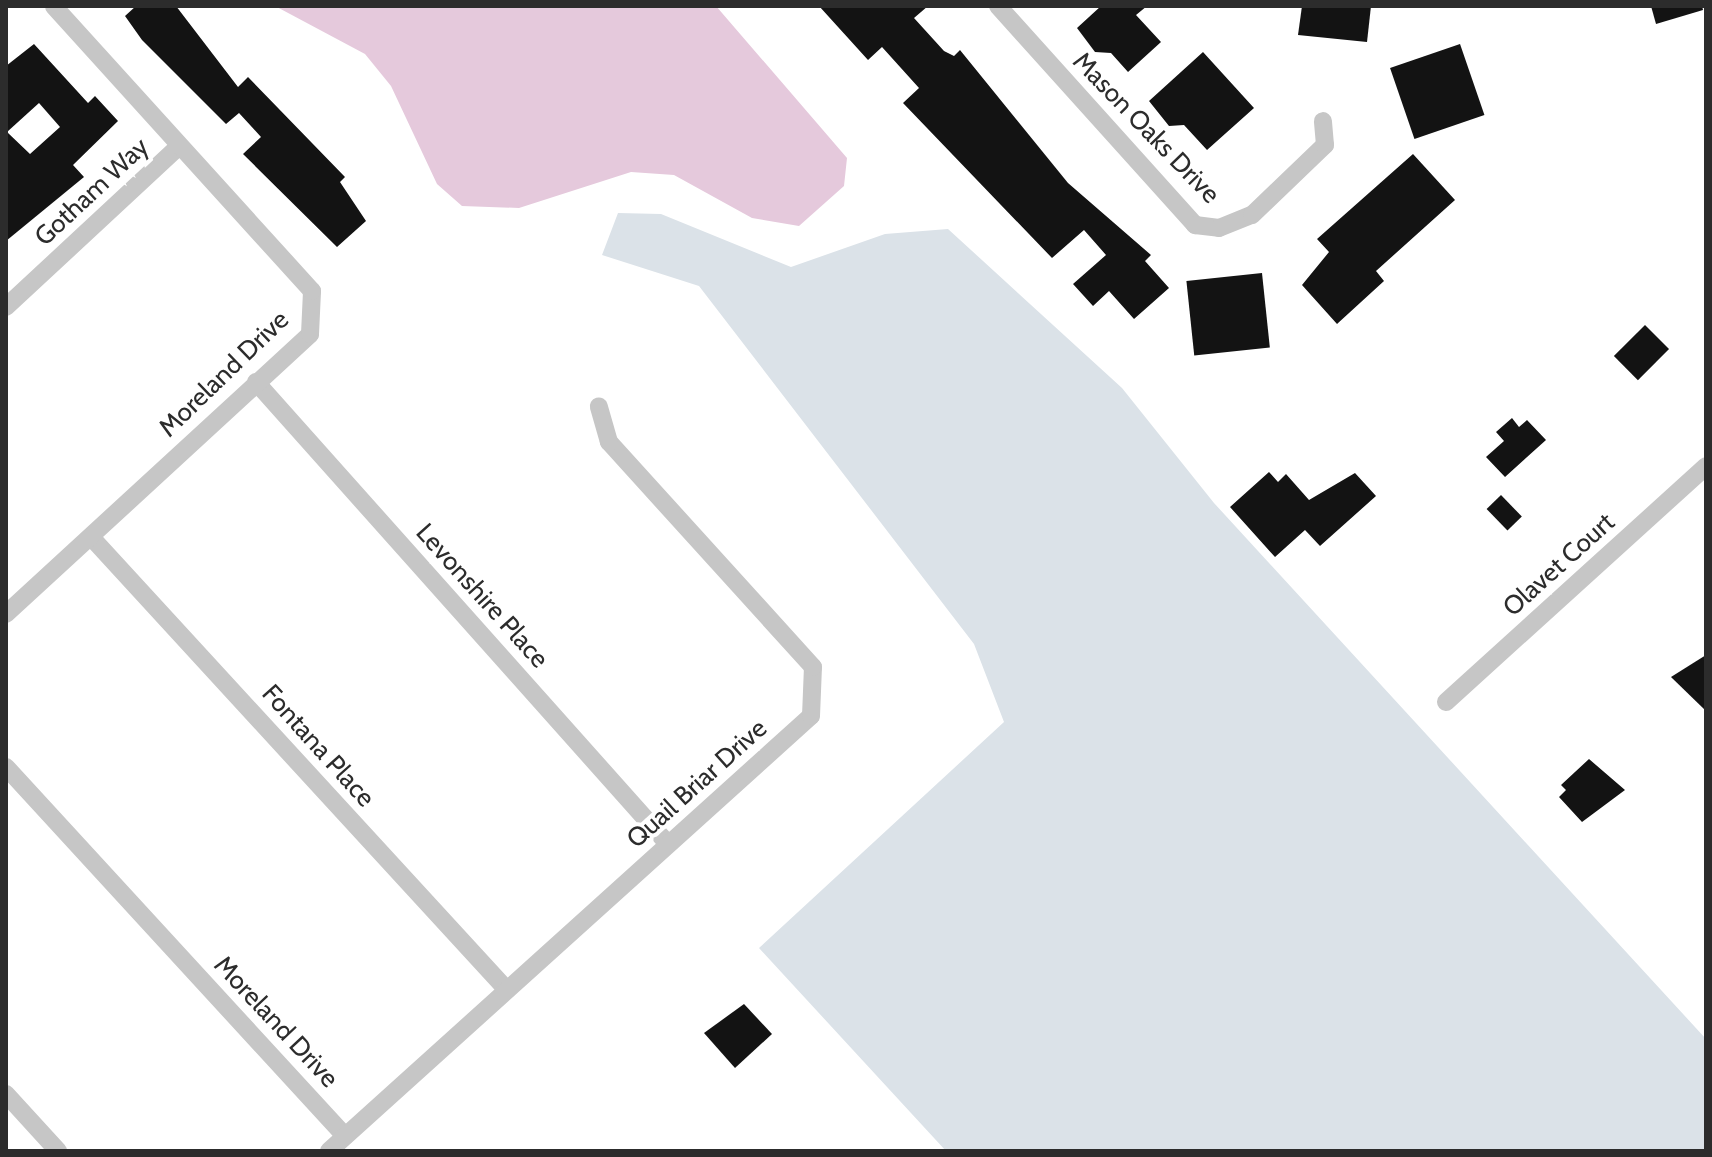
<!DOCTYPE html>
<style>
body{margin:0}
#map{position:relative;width:1712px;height:1157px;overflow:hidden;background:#fff;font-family:Cabin,sans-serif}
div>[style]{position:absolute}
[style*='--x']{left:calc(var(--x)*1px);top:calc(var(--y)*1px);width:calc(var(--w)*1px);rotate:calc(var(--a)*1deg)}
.green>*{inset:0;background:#dbe2e8}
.water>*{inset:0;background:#e5c9dc}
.building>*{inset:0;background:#131313;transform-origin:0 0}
.street>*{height:18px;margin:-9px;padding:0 9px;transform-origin:9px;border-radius:9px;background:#c6c6c6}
span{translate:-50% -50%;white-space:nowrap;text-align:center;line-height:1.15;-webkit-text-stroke:8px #fff;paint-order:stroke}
.street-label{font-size:26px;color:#2c2c2c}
.frame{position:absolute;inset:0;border:8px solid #2c2c2c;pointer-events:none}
</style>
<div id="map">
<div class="green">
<i style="clip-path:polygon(618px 213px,661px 214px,791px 267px,885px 234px,948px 229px,1122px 388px,1214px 503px,1706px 1039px,1706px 1151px,946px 1151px,759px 948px,1004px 722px,974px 644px,699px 286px,602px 255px)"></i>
</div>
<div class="water">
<i style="clip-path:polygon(275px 6px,716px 6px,847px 158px,844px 186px,799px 226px,752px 218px,674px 175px,631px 172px,519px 208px,462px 206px,437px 184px,391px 86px,365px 54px)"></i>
</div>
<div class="building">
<i style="clip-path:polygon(136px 6px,176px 6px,238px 87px,248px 77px,345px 177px,340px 182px,366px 221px,337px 247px,243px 154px,261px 137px,239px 113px,226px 124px,142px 40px,125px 16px)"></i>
<i style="clip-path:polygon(819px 6px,928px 6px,914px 18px,944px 51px,954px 56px,960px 50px,1068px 183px,1151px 255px,1145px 261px,1169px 288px,1134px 319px,1109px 291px,1093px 306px,1073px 284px,1106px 255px,1084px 230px,1052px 258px,903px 103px,919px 88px,882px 47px,868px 60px)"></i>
<i style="clip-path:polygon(1101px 6px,1147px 6px,1136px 15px,1161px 42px,1128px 72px,1111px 53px,1095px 52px,1077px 28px)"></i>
<i style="clip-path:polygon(1302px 6px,1371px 6px,1367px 42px,1298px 35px)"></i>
<i style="clip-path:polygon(1651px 6px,1702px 6px,1703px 10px,1656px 24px)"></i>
<i style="clip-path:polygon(evenodd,34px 44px,88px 103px,95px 96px,118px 121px,73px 165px,84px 177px,6px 241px,6px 66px,34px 44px,39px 103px,60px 127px,30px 154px,7px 132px,39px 103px)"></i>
<i style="left:1460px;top:44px;width:75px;height:74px;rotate:71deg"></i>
<i style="clip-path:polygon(1203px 52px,1254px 108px,1207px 150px,1184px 125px,1169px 126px,1149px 101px)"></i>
<i style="clip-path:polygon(1413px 154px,1455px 200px,1376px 271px,1384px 281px,1337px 324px,1302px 285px,1329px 252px,1317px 239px)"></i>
<i style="left:1262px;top:273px;width:75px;height:76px;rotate:84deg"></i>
<i style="left:1645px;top:325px;width:34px;height:44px;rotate:45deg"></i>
<i style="clip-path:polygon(1512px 418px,1519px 427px,1527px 420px,1546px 440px,1505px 477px,1486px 457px,1504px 441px,1496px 432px)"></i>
<i style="clip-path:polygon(1269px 472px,1278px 482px,1286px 474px,1309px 500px,1355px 473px,1376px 496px,1320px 546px,1305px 530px,1275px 557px,1230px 507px)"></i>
<i style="left:1501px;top:495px;width:30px;height:20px;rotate:46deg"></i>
<i style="clip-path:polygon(1706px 655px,1706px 711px,1671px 677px)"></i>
<i style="clip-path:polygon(1589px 759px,1625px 790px,1582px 822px,1559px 797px,1566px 790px,1561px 785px)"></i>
<i style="clip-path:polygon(744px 1004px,772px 1034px,735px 1068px,704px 1033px)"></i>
</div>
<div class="street">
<i style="--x:998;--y:6;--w:295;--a:48"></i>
<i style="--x:1195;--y:225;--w:24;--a:7"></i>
<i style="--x:1219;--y:228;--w:35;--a:-22"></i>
<i style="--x:1252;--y:215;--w:101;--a:-43.8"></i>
<i style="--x:1325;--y:145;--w:24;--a:-95"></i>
<i style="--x:6;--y:307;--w:233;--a:-42.9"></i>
<i style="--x:256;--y:382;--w:619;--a:48.27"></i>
<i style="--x:91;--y:537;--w:615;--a:47.44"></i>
<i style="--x:6;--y:614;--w:413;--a:-42.6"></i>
<i style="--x:310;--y:334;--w:43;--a:-87.3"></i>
<i style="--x:312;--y:291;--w:384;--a:-132.2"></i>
<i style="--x:1446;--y:702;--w:351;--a:-42.2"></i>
<i style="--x:6;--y:767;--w:501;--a:47.43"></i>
<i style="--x:6;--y:1094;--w:77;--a:47.6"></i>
<i style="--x:329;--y:1151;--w:649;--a:-42.07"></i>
<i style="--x:811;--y:716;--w:49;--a:-87.7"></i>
<i style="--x:813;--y:667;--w:304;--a:-132.2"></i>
<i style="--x:609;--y:442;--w:37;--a:-106"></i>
</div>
<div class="street-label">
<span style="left:1146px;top:128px;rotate:46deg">Mason Oaks Drive</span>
<span style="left:92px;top:192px;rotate:-43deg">Gotham Way</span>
<span style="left:224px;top:374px;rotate:-44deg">Moreland Drive</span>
<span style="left:1559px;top:565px;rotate:-42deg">Olavet Court</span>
<span style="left:482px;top:596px;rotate:48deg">Levonshire Place</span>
<span style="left:318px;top:746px;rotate:48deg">Fontana Place</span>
<span style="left:697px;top:784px;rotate:-42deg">Quail Briar Drive</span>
<span style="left:276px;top:1022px;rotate:47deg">Moreland Drive</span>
</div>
<div class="frame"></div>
</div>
